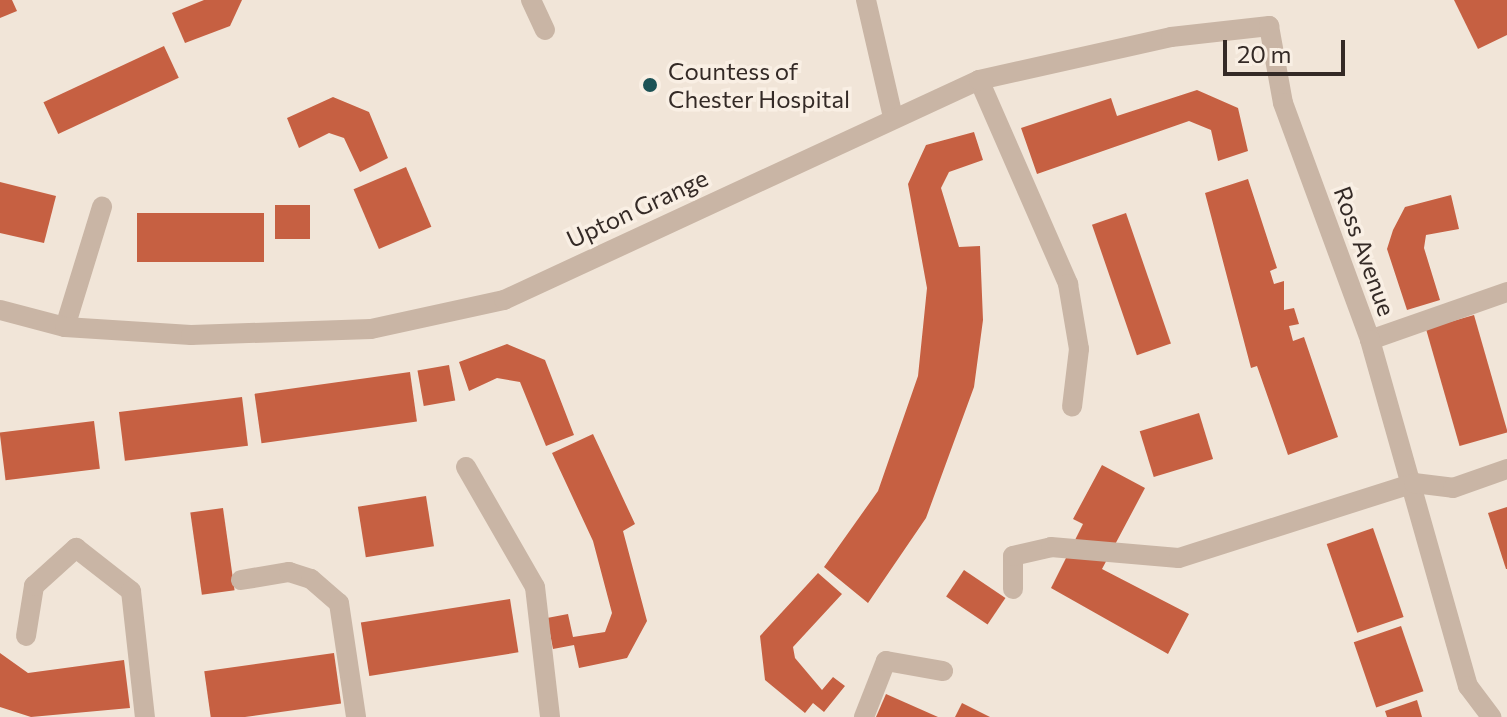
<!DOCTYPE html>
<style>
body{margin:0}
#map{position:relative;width:1507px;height:717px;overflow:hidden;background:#f1e5d8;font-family:Commissioner,sans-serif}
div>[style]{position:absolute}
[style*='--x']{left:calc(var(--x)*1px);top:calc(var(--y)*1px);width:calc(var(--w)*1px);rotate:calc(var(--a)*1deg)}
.building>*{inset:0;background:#c66042;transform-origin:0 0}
.service>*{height:20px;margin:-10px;padding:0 10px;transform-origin:10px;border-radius:10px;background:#c9b5a5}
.minor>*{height:20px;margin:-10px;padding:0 10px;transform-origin:10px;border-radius:10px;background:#c9b5a5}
.dots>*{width:22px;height:22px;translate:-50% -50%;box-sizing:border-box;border:4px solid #f9efe4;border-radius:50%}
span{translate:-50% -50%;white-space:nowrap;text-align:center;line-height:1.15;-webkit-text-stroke:7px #f9efe4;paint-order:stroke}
.poi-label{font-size:24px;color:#342a26}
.left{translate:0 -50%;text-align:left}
.street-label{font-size:24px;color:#342a26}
.scale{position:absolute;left:1223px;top:40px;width:122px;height:36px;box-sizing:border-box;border:4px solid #342a26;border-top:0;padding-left:10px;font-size:24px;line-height:28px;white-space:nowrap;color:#342a26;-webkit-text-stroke:6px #f9efe4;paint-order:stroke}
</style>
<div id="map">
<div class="building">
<i style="clip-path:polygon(0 0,12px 0,17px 11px,0 18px)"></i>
<i style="clip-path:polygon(204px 0,242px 0,230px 26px,185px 43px,172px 13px)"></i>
<i style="clip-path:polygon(1454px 0,1507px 0,1507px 35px,1478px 49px)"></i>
<i style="left:164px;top:46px;width:35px;height:133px;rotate:65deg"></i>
<i style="clip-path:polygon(1197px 90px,1238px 108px,1248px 151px,1218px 161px,1211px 130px,1189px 121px,1037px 174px,1021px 128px,1111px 98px,1117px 116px)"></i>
<i style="clip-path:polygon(333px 97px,369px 112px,388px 158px,360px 172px,344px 138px,329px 133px,299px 148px,287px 118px)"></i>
<i style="clip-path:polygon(974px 132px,983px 160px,949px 172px,941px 188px,959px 247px,980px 246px,983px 320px,974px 387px,926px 518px,868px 603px,824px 567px,878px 491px,918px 376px,927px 288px,908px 184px,926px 145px)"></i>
<i style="left:406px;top:167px;width:65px;height:57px;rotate:67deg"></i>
<i style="clip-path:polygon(1248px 179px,1277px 268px,1270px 271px,1274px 284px,1284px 281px,1284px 310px,1294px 308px,1299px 324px,1289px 326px,1293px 341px,1304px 337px,1338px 437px,1288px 455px,1257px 366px,1251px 368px,1205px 193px)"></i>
<i style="clip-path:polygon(0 182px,56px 196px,44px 243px,0 233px)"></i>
<i style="clip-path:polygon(1451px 195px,1459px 229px,1426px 235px,1424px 248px,1440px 300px,1407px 310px,1387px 249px,1393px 230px,1405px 207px)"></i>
<i style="left:275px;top:205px;width:35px;height:34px"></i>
<i style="left:137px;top:213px;width:127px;height:49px"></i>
<i style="left:1126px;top:213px;width:138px;height:36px;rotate:71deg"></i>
<i style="left:1474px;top:315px;width:122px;height:50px;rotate:74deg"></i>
<i style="clip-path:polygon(507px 344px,545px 360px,574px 435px,546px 446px,520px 382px,497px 378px,469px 391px,459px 362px)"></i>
<i style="left:449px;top:365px;width:36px;height:32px;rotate:80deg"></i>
<i style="left:410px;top:372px;width:50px;height:157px;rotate:82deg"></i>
<i style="left:242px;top:397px;width:49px;height:124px;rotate:83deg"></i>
<i style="left:1199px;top:413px;width:48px;height:62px;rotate:73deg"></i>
<i style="left:94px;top:421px;width:48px;height:95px;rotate:83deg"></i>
<i style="clip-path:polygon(593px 434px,635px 524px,623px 531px,647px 621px,627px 658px,579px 668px,574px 645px,553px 649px,547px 618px,568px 614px,573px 637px,605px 632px,612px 613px,593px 541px,552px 453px)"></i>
<i style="clip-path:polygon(1102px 465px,1145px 488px,1102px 569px,1189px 614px,1168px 654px,1051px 588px,1083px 524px,1073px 519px)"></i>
<i style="left:426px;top:496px;width:51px;height:69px;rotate:81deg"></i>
<i style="clip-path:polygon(1507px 507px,1507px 569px,1506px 569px,1488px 513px)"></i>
<i style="left:223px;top:508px;width:83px;height:33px;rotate:82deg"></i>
<i style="left:1373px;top:528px;width:94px;height:49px;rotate:71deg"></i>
<i style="left:964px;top:570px;width:50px;height:32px;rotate:34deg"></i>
<i style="clip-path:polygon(818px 573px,842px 594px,793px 647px,795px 658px,822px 690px,833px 677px,845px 686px,824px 712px,813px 703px,805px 713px,765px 680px,760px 636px)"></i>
<i style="left:510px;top:599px;width:54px;height:151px;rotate:81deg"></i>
<i style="left:1401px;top:626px;width:69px;height:50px;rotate:71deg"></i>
<i style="clip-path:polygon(0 653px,28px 673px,124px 660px,130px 708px,31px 717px,0 707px)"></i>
<i style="left:334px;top:653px;width:51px;height:131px;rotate:82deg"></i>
<i style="clip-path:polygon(886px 694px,938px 717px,876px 717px)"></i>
<i style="clip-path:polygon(1417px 700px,1422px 717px,1387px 717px,1385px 711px)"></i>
<i style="clip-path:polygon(962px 703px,990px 717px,955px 717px)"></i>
</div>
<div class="service">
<i style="--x:531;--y:0;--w:33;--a:65"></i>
<i style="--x:979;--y:80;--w:223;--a:66.4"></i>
<i style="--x:1068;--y:284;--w:66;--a:80.4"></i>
<i style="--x:1079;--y:349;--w:58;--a:96.9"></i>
<i style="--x:65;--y:327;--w:126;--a:-72.9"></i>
<i style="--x:1370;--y:340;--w:145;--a:-19.3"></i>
<i style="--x:466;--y:467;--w:138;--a:60.1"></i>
<i style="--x:535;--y:587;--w:131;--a:83.4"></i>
<i style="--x:241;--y:580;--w:49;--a:-9.5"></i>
<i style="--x:289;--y:572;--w:23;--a:18"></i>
<i style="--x:311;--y:579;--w:37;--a:41"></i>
<i style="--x:339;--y:603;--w:115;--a:81.5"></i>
<i style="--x:1013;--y:589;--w:33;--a:-90"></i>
<i style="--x:1013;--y:556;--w:39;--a:-13"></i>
<i style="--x:1051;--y:547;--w:128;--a:4.9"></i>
<i style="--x:864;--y:717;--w:60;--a:-68.6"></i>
<i style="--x:886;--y:661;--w:58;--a:10"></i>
</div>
<div class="minor">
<i style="--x:866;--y:0;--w:120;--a:77"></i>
<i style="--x:0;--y:310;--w:67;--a:14.7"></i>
<i style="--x:65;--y:327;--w:126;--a:3.6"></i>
<i style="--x:191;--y:335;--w:180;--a:-1.9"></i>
<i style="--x:371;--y:329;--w:136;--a:-12.3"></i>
<i style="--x:504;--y:300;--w:523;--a:-24.85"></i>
<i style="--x:979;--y:80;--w:197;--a:-12.6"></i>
<i style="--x:1171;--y:37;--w:99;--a:-6.4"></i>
<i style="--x:1269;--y:26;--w:78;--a:79.7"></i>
<i style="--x:1283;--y:103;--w:252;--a:69.8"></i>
<i style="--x:1370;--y:340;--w:360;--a:74.2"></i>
<i style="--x:1468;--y:686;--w:39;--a:53"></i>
<i style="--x:1179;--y:558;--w:247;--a:-17.7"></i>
<i style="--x:1414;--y:483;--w:39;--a:7"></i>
<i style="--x:1453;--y:488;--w:57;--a:-19.4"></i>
<i style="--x:26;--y:636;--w:51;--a:-80.9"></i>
<i style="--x:34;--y:586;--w:57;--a:-42.1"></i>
<i style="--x:76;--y:548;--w:70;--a:38"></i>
<i style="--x:131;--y:591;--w:127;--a:83.7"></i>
</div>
<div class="dots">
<i style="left:650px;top:85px;background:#1c5255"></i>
</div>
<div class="poi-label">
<span class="left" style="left:668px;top:85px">Countess of<br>Chester Hospital</span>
</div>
<div class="street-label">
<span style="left:637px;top:208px;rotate:-25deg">Upton Grange</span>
<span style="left:1365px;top:251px;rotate:70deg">Ross Avenue</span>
</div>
<div class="scale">20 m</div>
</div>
